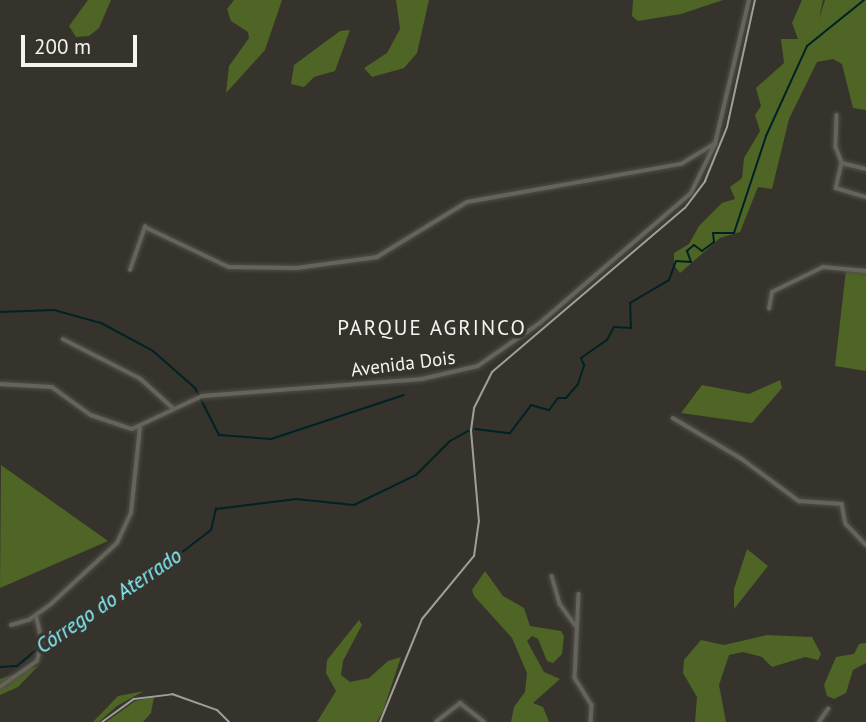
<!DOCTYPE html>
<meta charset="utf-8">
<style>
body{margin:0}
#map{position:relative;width:866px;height:722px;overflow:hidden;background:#35332c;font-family:"PT Sans",sans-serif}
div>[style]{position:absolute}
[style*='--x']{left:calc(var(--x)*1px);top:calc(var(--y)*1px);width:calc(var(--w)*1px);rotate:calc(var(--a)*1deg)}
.green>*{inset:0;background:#4e6525}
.stream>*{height:2px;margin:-1px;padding:0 1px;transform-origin:1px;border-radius:1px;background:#002225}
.roads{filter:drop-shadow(0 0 2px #514e49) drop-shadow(0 0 2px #514e49)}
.minor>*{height:3.5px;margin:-1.75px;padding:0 1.75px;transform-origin:1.75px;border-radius:1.75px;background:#66635b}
.rail>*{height:2px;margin:-1px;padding:0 1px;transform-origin:1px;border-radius:1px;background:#a09e99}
span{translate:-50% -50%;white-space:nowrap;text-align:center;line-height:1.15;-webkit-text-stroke:7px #35332c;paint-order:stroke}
.street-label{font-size:19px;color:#f6f4f0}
.neighbourhood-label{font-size:21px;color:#f6f4f0;letter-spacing:2px}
.water-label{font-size:21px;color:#85f3fe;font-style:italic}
.scale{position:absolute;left:21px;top:35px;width:116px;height:32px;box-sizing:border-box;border:4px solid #f6f4f0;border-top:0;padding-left:9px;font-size:21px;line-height:24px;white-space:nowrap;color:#f6f4f0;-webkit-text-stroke:5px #35332c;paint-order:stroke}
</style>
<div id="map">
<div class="green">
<i style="clip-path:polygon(88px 0,111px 0,99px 28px,89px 36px,76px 37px,69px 26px)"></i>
<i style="clip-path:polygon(234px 0,282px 0,265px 50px,226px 93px,229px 66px,249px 38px,248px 32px,231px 21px,227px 9px)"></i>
<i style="clip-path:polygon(396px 0,429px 0,417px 53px,404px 68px,372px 77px,364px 68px,387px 53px,400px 29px)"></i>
<i style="clip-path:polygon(633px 0,723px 0,681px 14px,638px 21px,632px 16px)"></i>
<i style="clip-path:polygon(802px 0,823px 0,819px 19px,825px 0,866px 0,866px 110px,853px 108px,842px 64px,833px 59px,817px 62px,789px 119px,772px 189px,758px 187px,740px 232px,720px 238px,680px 273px,674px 265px,674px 253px,689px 244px,699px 226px,722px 203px,735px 199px,730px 187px,742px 178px,744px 158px,760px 131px,755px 115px,761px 106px,756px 88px,784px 63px,781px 39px,798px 39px,792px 23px)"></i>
<i style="clip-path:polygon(350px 30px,335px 71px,314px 77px,304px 87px,291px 84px,294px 65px,340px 31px)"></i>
<i style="clip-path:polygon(866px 269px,866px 371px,835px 366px,846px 270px)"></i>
<i style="clip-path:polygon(780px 380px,782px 388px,752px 423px,681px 413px,702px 385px,749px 394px)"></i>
<i style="clip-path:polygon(1px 465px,108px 541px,0 588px)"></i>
<i style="clip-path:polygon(747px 549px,768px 566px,734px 609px,734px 589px)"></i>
<i style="clip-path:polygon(485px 571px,503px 596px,524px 608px,530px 626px,561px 631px,564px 636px,562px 654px,553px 663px,547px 661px,538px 639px,532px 636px,527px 641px,544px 672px,560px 679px,533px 703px,543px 707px,549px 722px,511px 722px,514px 707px,525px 692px,527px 673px,512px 638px,474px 596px,472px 590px)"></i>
<i style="clip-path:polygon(359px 620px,362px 625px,343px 661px,341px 675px,350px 682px,369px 678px,388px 661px,401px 657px,383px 711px,377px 722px,317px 722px,336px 691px,326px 673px,327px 660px)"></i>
<i style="clip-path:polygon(767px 635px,812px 637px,821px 654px,818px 660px,805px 657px,772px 667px,762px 657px,743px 652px,729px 655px,719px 685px,726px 722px,695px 722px,697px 697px,683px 673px,684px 660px,701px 640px,724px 645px)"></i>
<i style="clip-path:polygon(866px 643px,866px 663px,853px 670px,846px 693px,834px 699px,827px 696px,824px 685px,836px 657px,854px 654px,859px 644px)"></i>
<i style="clip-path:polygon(38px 666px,18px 687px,0 695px,0 679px)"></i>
<i style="clip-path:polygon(144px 691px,117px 706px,99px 722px,93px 722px,118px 696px)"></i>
<i style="clip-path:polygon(154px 697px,151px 713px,143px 722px,106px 722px,135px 701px)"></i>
</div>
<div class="stream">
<i style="--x:0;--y:312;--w:54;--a:-2.1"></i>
<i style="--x:54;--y:310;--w:49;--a:15.5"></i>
<i style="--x:101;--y:323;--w:59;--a:28.3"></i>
<i style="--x:153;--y:351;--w:56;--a:41.4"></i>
<i style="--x:195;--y:388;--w:53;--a:62.9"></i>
<i style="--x:219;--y:435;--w:52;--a:4.4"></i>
<i style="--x:271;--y:439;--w:140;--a:-18.3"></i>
<i style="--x:475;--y:429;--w:35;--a:7"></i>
<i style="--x:510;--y:433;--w:35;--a:-53"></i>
<i style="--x:531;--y:405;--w:19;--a:16"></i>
<i style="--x:549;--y:410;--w:15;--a:-53"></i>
<i style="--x:558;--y:398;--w:8;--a:0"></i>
<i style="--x:566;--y:398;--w:18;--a:-49"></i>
<i style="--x:578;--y:384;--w:20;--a:-72"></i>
<i style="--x:584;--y:365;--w:8;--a:-113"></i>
<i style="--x:581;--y:358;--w:32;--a:-35"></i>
<i style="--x:607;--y:340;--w:15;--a:-62"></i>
<i style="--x:614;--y:327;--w:17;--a:3"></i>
<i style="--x:631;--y:328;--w:25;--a:-92"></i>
<i style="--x:630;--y:303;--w:45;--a:-30.5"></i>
<i style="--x:669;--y:280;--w:20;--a:-70"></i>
<i style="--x:676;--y:261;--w:15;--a:4"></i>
<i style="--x:691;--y:262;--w:12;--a:-110"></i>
<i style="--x:687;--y:251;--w:9;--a:-41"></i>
<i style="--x:694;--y:245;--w:10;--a:37"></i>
<i style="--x:702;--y:251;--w:15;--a:-37"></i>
<i style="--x:714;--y:242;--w:9;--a:-96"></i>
<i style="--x:713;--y:233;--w:21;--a:0"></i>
<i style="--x:734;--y:233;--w:102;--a:-71.7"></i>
<i style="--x:766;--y:136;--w:99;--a:-65.5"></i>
<i style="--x:807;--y:46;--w:73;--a:-38.9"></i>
<i style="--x:0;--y:667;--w:17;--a:-3"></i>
<i style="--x:17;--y:666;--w:59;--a:-40.2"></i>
<i style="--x:62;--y:628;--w:66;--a:-26.2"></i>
<i style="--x:121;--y:599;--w:113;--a:-37.5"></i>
<i style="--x:211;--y:530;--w:22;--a:-77"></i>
<i style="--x:216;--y:509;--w:81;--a:-7.1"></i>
<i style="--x:296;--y:499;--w:58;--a:5.9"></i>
<i style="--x:354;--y:505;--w:69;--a:-25.8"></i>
<i style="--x:416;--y:475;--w:48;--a:-45"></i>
<i style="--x:450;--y:441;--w:21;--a:-29"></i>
</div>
<div class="roads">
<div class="minor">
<i style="--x:837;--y:115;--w:32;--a:92"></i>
<i style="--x:836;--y:147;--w:17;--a:69"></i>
<i style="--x:842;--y:163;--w:26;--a:103"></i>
<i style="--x:836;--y:188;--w:31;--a:17"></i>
<i style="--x:842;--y:163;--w:25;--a:14"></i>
<i style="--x:130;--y:270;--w:46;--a:-70.8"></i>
<i style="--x:145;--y:227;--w:93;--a:25.5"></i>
<i style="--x:229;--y:267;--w:68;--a:0.8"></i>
<i style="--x:297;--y:268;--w:81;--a:-7.8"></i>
<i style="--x:377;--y:257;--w:105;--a:-31.4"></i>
<i style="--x:467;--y:202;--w:217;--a:-10.1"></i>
<i style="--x:681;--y:164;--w:37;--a:-31"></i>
<i style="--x:769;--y:309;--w:17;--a:-80"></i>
<i style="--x:772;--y:292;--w:57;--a:-26.1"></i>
<i style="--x:823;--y:267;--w:43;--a:5.3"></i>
<i style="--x:63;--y:339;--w:88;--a:27.1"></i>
<i style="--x:141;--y:379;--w:42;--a:42.1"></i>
<i style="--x:0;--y:384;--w:52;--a:3.3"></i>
<i style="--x:52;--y:387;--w:48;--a:35.7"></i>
<i style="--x:91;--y:415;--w:43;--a:18.9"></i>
<i style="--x:132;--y:429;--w:77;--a:-25.2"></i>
<i style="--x:202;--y:396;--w:221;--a:-4.4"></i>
<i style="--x:422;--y:379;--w:57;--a:-13.1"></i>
<i style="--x:478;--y:366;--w:75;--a:-34.7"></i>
<i style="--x:540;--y:323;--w:199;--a:-40.7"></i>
<i style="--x:691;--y:193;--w:55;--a:-63.9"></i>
<i style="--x:715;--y:144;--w:148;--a:-76.7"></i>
<i style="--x:673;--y:418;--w:80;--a:30.7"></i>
<i style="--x:742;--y:459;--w:71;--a:36.4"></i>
<i style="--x:799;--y:501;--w:43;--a:4"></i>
<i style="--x:842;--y:504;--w:20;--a:79"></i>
<i style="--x:846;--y:524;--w:29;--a:46"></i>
<i style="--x:552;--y:576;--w:29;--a:74"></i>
<i style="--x:560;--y:604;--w:26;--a:54"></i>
<i style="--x:579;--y:594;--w:84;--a:92.7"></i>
<i style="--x:575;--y:678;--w:32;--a:58"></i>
<i style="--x:592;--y:705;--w:17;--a:93"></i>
<i style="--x:11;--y:625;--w:19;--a:-16"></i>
<i style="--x:29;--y:620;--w:27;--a:-36"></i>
<i style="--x:51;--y:604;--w:90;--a:-42.7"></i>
<i style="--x:117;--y:543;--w:33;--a:-65"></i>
<i style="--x:131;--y:513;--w:85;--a:-84"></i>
<i style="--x:0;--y:687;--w:45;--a:-35.1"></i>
<i style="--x:37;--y:661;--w:20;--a:-75"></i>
<i style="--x:42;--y:642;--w:26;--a:-103"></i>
<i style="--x:436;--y:722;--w:31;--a:-38"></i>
<i style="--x:460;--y:703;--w:31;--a:38"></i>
<i style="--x:819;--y:722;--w:16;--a:-55"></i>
</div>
</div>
<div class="rail">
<i style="--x:102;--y:722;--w:39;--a:-36"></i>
<i style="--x:134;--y:699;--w:38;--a:-7"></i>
<i style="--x:172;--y:694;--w:48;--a:19.6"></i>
<i style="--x:217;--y:710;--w:17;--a:45"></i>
<i style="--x:380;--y:722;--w:111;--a:-67.8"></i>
<i style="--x:422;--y:619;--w:82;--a:-50.5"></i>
<i style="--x:474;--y:556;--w:34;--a:-82"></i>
<i style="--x:479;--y:522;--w:92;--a:-95"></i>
<i style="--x:471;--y:430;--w:22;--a:-82"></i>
<i style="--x:474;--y:408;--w:40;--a:-63.4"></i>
<i style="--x:492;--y:372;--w:253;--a:-40.4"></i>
<i style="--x:685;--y:208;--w:34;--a:-53"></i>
<i style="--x:705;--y:181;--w:58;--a:-67.8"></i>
<i style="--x:727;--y:127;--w:130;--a:-77.6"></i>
</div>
<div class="street-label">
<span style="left:403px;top:364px;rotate:-7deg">Avenida Dois</span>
</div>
<div class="neighbourhood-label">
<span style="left:432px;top:328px">PARQUE AGRINCO</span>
</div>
<div class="water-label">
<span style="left:109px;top:601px;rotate:-34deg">Córrego do Aterrado</span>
</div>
<div class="scale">200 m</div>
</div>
